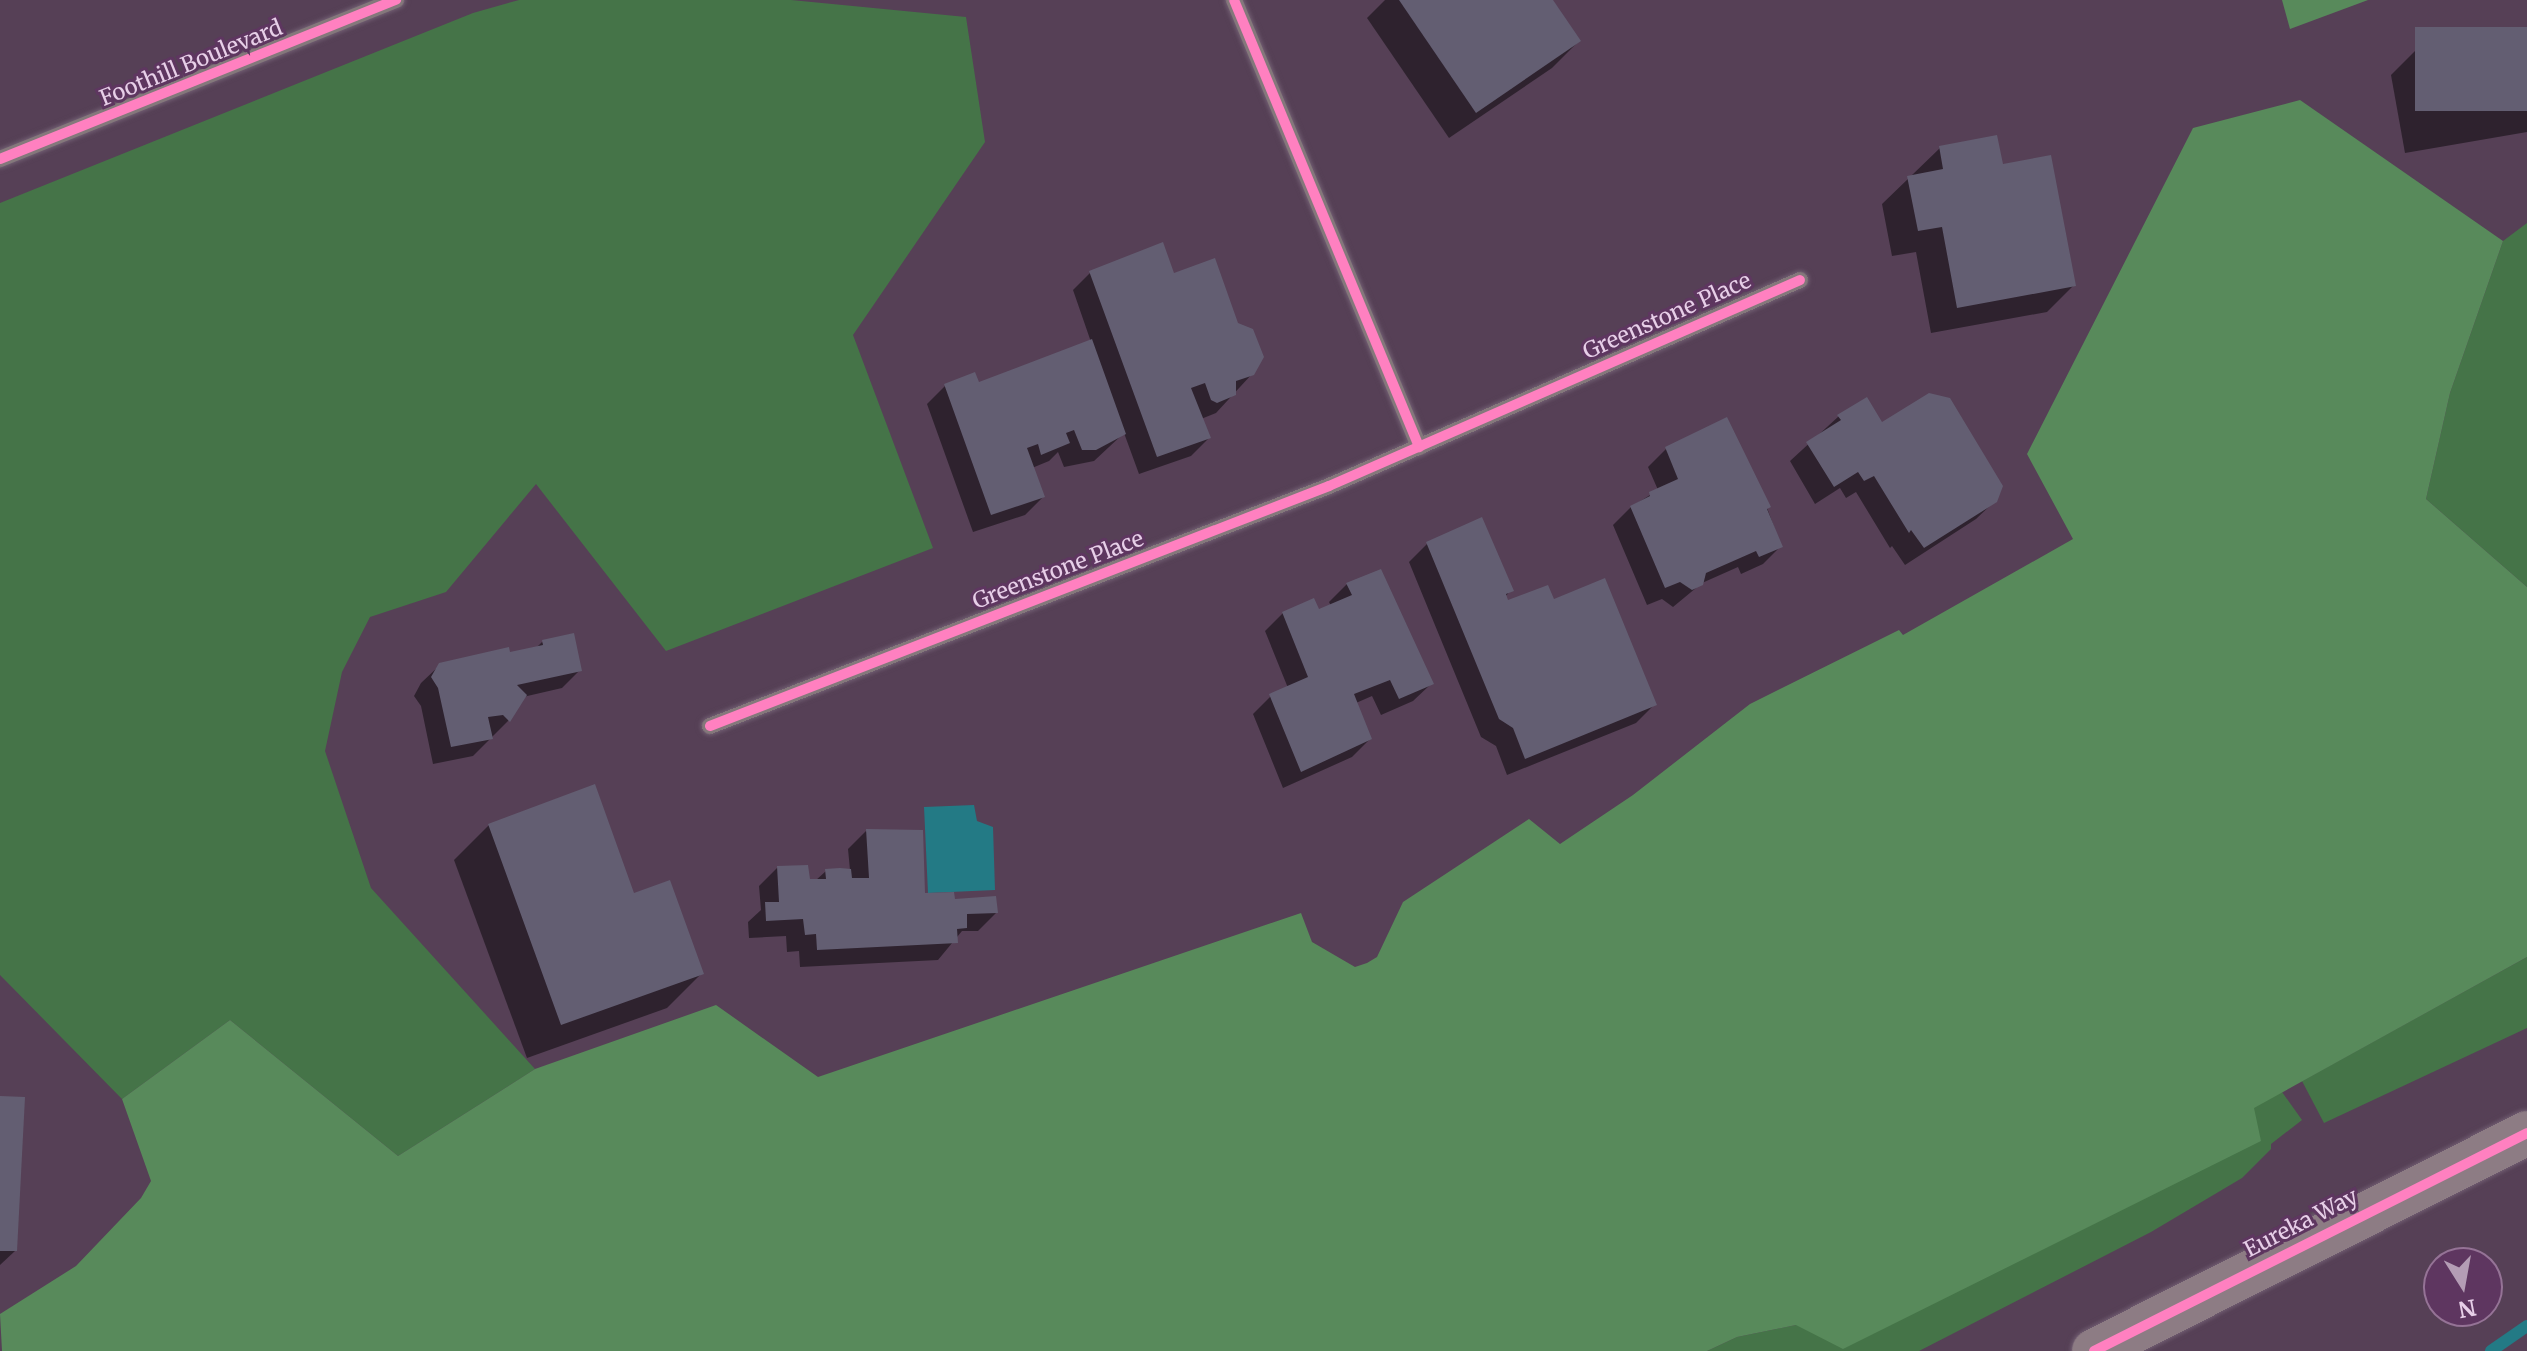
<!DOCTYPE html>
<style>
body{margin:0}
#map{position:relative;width:2527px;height:1351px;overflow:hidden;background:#564056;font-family:Merriweather,serif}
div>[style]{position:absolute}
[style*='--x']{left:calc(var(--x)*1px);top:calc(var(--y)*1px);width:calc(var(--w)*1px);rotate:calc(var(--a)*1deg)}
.green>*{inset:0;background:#457448}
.forest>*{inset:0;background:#588a5b}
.water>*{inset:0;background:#237a85}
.shadow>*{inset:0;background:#0007}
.stream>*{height:12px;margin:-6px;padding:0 6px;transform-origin:6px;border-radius:6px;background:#237a85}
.building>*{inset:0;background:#635e72;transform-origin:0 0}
.roads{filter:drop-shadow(0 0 2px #715e72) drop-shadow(0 0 2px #715e72)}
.street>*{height:16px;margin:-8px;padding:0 8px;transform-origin:8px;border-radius:8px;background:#84787b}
.highway>*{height:44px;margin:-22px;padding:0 22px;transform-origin:22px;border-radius:22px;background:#8d7c84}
.cycleway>*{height:10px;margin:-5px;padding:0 5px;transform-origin:5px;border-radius:5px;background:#ff80c0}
span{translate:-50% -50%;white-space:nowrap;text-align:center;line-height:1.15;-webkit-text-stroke:6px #5e3660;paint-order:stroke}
.street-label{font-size:22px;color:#e7cfe8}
.north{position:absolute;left:2423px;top:1247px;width:80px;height:80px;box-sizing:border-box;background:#5e3660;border:2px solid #957396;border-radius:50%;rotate:169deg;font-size:22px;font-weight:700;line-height:32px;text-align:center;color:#e7cfe8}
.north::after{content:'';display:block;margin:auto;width:28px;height:36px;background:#b49db5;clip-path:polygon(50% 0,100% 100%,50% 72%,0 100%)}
</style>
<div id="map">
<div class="green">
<i style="clip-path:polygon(519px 0,791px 0,966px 17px,985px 142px,853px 335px,933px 548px,666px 651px,536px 484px,446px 592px,370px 617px,342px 672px,325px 751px,371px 888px,535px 1069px,398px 1156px,230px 1020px,122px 1099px,0 975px,0 203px,473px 13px)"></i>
<i style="clip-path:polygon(2527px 223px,2527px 587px,2426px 499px,2450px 393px,2503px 241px)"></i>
<i style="clip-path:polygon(2527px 957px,2527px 1028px,2324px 1123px,2302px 1081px)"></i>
<i style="clip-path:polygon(2282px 1092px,2302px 1120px,2271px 1144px,2271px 1149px,2242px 1178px,2151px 1232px,1919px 1351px,1707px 1351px,1737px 1337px,1796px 1325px)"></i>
</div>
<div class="forest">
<i style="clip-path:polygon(2282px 0,2368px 0,2290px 29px)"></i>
<i style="clip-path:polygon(2300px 100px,2503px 241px,2450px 393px,2426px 499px,2527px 587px,2527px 957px,2254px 1108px,2261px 1141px,1843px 1349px,1796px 1325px,1737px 1337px,1707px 1351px,2px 1351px,0 1314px,76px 1266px,141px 1198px,151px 1181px,122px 1099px,230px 1020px,398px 1156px,535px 1069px,716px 1005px,818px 1077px,1301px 913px,1312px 942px,1355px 967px,1367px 963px,1377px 957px,1403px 902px,1529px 819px,1560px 844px,1633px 795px,1750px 704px,1899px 630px,1903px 635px,2073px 539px,2027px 454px,2193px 128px)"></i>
</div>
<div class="water">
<i style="clip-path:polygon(974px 805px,977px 821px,993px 827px,995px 890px,928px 893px,924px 807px)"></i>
</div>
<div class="shadow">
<i style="clip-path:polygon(1385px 0,1550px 0,1579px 41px,1552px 68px,1449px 138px,1367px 18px)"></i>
<i style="clip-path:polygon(2527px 29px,2527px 132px,2405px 153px,2391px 75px,2418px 48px)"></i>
<i style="clip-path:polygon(1940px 148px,2001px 167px,2074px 285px,2047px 312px,1931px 333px,1916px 252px,1892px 256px,1882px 204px)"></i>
<i style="clip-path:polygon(1091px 272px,1173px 275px,1252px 374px,1216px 413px,1201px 419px,1209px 438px,1191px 456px,1139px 474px,1124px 433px,1094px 461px,1064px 467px,1058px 452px,1049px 461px,1032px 468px,1043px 497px,1025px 515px,973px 532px,927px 404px,945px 386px,978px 385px,1091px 342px,1073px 290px)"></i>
<i style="clip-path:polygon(1839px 416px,1881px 425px,1995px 501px,1976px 519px,1905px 565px,1892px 546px,1890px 548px,1856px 492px,1846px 498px,1840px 488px,1815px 504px,1790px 461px)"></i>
<i style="clip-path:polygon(1666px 449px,1762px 494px,1781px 546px,1763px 564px,1741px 574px,1738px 567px,1702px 583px,1673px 607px,1662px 599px,1647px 605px,1613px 525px,1631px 507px,1658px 490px,1648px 467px)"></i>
<i style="clip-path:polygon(1427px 544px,1511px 590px,1505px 597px,1507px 603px,1553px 601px,1654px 705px,1636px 723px,1507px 775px,1496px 746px,1481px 737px,1409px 562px)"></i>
<i style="clip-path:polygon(1347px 584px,1431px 684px,1413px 701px,1381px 715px,1372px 696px,1356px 703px,1370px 739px,1352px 757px,1283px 788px,1253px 714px,1271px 696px,1288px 688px,1265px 631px,1283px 613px,1317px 611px,1331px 606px,1329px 602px)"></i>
<i style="clip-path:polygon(542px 642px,580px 670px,562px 688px,523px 697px,508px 721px,473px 756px,433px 764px,421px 706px,414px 696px,421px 683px,440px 665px,536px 648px)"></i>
<i style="clip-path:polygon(489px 825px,701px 974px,667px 1008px,527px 1058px,454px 860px)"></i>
<i style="clip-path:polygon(866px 831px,923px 895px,996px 913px,978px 931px,962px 931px,938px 960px,800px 967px,799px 951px,787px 952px,786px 936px,749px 938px,748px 922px,761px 910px,759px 886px,777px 868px,808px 881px,815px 881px,826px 871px,850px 870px,848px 849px)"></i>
<i style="clip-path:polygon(0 1098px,15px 1251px,0 1265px)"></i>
</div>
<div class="stream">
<i style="--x:2491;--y:1351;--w:44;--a:-34.8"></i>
</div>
<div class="building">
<i style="clip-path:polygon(1399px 0,1553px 0,1581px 41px,1476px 113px)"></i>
<i style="left:2527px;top:27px;width:84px;height:112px;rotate:90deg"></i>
<i style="clip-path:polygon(1997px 135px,2003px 164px,2051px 155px,2076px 286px,1957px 308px,1942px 227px,1918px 231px,1907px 176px,1943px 169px,1939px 146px)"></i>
<i style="clip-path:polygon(1163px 242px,1174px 273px,1215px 258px,1238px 323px,1253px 329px,1264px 357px,1254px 375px,1236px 381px,1236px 395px,1217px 403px,1211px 400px,1205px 383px,1191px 388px,1211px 438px,1157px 457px,1089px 271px)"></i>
<i style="clip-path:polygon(1092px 339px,1126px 434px,1096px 450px,1082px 450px,1074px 430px,1066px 433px,1070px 443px,1041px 455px,1038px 444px,1027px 448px,1045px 497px,991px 515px,944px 384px,975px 372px,979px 382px)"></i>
<i style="clip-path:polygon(1929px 393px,1950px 398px,2003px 486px,1997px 502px,1924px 548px,1911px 530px,1909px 533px,1874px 476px,1864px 481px,1858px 472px,1834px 487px,1806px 442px,1841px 420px,1837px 415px,1867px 397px,1882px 422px)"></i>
<i style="clip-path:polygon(1727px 417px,1771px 507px,1767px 509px,1783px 547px,1759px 557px,1756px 551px,1706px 573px,1703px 585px,1692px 590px,1680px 582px,1665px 588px,1630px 506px,1650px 496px,1649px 492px,1678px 479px,1665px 447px)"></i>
<i style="clip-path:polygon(1482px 517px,1514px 591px,1506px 594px,1508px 600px,1548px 585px,1554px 599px,1605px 578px,1657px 705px,1525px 759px,1513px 728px,1499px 719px,1426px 542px)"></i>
<i style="clip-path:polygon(1381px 569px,1434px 684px,1399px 699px,1390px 680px,1354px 694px,1372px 739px,1301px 772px,1269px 694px,1308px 677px,1282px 612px,1314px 598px,1319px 609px,1352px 595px,1346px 583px)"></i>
<i style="clip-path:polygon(574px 633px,582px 671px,517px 685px,527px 695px,510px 722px,503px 715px,488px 717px,493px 739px,451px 747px,438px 688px,431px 677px,439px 663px,509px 647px,510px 652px,543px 645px,542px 640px)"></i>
<i style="clip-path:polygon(595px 784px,634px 893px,670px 880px,704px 974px,561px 1025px,488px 824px)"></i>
<i style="clip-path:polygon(866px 829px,923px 830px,925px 893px,954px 892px,955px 899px,996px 896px,998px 913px,967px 914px,967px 928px,957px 929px,958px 943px,817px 950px,816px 934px,805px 935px,803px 919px,766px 921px,765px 902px,779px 902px,777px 866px,808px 865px,810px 879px,826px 879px,825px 869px,840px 868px,851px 869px,852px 878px,869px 878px)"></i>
<i style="clip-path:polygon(0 1096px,25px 1097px,17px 1251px,0 1251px)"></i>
</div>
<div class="roads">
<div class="street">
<i style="--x:1234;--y:0;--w:484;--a:67.5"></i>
<i style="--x:0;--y:159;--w:427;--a:-21.9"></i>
<i style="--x:710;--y:726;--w:664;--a:-21.19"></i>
<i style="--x:1329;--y:486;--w:514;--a:-23.62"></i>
</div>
<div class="highway">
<i style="--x:2094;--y:1351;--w:485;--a:-26.7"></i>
</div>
</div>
<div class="cycleway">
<i style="--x:1234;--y:0;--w:484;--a:67.5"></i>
<i style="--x:0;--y:159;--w:427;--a:-21.9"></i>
<i style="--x:710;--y:726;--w:664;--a:-21.19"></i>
<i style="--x:1329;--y:486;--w:514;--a:-23.62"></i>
<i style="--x:2094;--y:1351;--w:485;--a:-26.7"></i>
</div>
<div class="street-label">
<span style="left:191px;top:63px;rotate:-22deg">Foothill Boulevard</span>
<span style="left:1667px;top:316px;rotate:-24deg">Greenstone Place</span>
<span style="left:1058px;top:570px;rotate:-21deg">Greenstone Place</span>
<span style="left:2301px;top:1223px;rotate:-27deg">Eureka Way</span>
</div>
<div class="north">N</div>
</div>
